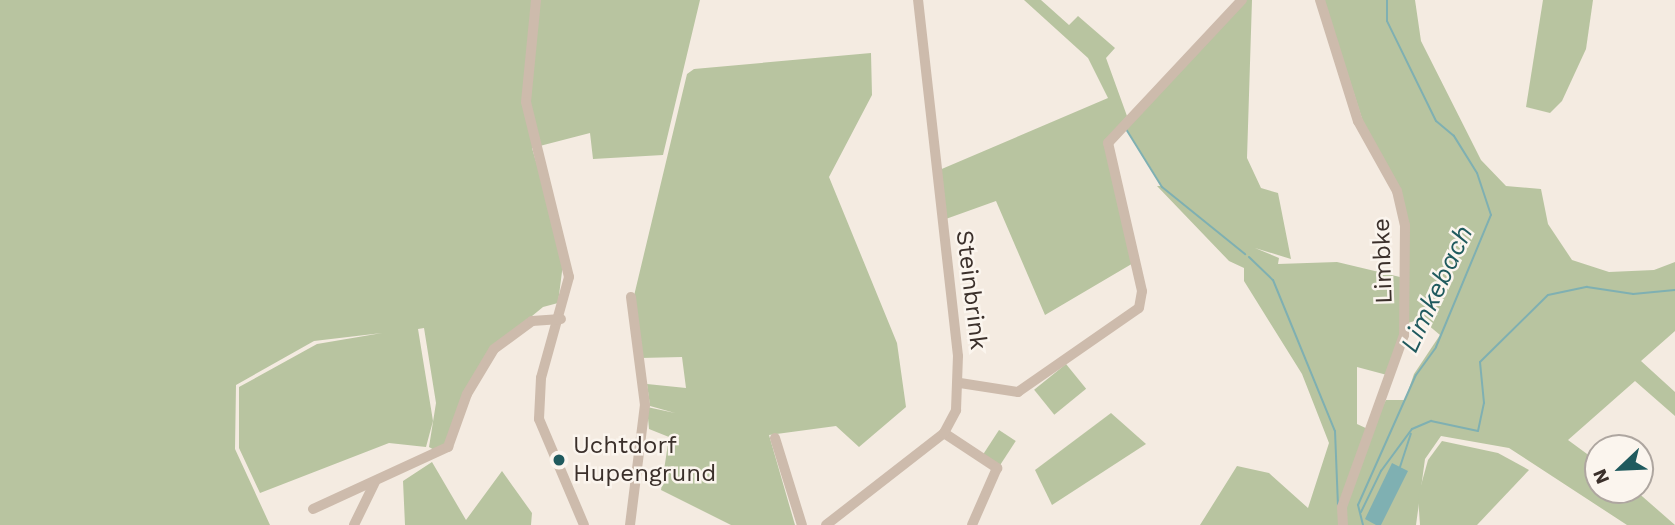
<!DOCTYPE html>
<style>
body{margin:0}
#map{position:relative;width:1675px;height:525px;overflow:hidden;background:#f4ebe1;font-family:"Work Sans",sans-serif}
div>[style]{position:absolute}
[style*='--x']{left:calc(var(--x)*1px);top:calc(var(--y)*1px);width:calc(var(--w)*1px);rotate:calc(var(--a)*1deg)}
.green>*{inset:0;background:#b8c4a0;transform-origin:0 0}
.water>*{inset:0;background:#7fb0b2}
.stream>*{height:2px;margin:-1px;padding:0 1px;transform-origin:1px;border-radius:1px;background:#7fb0b2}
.minor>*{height:10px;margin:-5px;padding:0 5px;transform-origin:5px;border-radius:5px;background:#cdbbac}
.dots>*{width:19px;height:19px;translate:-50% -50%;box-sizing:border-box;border:4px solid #fbf5ee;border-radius:50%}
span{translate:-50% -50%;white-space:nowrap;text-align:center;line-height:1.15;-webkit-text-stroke:5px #fbf5ee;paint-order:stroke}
.street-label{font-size:24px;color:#3b302b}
.poi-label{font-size:24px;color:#3b302b}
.left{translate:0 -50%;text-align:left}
.water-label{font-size:26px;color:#1f5a5e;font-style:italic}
.north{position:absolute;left:1584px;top:434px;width:70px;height:70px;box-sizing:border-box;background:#fbf5ee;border:2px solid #aea6a0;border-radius:50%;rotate:247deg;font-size:19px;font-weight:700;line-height:28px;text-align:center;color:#3b302b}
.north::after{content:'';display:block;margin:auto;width:24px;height:32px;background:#1f5a5e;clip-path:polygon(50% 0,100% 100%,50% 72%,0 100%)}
</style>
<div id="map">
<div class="green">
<i style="clip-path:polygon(0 0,700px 0,663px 155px,593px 159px,590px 133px,532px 148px,564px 256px,558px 303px,543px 307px,493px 348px,446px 445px,436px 451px,429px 447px,436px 403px,424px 328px,418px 329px,433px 421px,426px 447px,389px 443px,260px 493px,239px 448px,239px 387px,317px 344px,382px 333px,314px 341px,236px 385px,235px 449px,270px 525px,0 525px)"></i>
<i style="clip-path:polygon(1024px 0,1041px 0,1069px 25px,1078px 16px,1115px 48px,1106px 58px,1127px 116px,1109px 137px,1135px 262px,1045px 315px,996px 201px,943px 220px,937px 171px,1108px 98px,1088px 58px)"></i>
<i style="clip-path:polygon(1246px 0,1252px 0,1247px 158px,1261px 188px,1278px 193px,1291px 259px,1255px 248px,1279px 258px,1278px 264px,1337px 262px,1400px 277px,1401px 337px,1387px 375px,1357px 367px,1357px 424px,1370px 430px,1386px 400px,1405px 400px,1414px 374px,1440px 335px,1421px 319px,1408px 323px,1406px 217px,1364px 125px,1324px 0,1415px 0,1421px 41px,1481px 160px,1506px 186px,1541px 189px,1548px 224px,1572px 260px,1609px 272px,1654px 270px,1675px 262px,1675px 331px,1641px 361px,1675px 392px,1675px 416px,1635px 381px,1568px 440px,1598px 462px,1598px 490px,1635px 490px,1675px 525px,1627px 525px,1509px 448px,1441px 436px,1425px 459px,1416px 525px,1200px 525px,1237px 466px,1269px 473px,1308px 508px,1329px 443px,1302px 374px,1244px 281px,1244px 268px,1229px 261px,1157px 186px,1162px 186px,1124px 125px)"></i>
<i style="clip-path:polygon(1543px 0,1593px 0,1586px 49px,1562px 101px,1550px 113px,1526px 107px)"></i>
<i style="clip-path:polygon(871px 53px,872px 95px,829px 177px,897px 343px,906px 407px,859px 447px,836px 426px,769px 435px,795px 525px,731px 525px,661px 490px,669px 437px,649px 429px,647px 407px,675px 413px,650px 406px,647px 384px,686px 388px,682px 357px,640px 358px,633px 300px,687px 74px,694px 69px)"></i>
<i style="left:1066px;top:364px;width:32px;height:41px;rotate:51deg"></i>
<i style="clip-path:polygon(1111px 413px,1146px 444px,1052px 505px,1035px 470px)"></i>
<i style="left:999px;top:430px;width:20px;height:29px;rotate:33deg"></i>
<i style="clip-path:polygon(1442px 441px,1498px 453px,1529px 470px,1477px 525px,1420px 525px,1418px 496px,1428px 460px)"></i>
<i style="clip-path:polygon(432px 462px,466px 520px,502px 471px,532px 513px,531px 525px,405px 525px,403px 481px)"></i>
</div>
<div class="water">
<i style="clip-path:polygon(1392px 463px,1408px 471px,1381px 525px,1376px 525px,1365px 519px)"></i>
</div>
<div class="stream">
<i style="--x:1126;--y:129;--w:68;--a:58.2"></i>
<i style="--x:1162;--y:187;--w:107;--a:38.9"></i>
<i style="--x:1249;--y:257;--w:33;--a:44"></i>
<i style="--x:1273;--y:280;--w:163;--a:67.7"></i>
<i style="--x:1335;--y:431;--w:75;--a:87.7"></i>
<i style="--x:1400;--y:467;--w:35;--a:-72"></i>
<i style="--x:1361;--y:512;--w:46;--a:-64"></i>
<i style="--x:1381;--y:471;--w:52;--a:-53.6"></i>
<i style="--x:1412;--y:429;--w:21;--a:-23"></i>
<i style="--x:1431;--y:421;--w:48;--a:12"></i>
<i style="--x:1478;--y:431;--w:29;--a:-78"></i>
<i style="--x:1484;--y:403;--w:41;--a:-95.6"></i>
<i style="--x:1480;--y:362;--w:95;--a:-44.6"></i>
<i style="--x:1548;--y:295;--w:40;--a:-12"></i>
<i style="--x:1587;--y:287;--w:47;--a:8.7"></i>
<i style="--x:1633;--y:294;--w:42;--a:-5.4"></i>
<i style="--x:1363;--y:525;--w:21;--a:-104"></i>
<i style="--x:1358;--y:505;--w:142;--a:-66"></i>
<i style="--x:1416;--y:375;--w:34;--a:-54"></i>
<i style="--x:1436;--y:347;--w:143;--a:-67.4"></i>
<i style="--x:1491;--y:215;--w:44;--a:-108.4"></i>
<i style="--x:1477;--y:173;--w:44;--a:-121.9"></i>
<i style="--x:1454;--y:136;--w:23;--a:-140"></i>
<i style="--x:1436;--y:121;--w:111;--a:-116.1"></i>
<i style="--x:1387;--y:21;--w:21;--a:-90"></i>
</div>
<div class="minor">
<i style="--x:536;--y:0;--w:102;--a:95.6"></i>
<i style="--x:526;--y:102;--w:180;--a:76.2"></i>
<i style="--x:569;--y:277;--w:105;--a:105.5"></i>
<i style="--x:541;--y:378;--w:41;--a:92.8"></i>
<i style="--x:539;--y:419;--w:115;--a:67"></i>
<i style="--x:1320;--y:0;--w:127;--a:72.6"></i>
<i style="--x:1358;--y:121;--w:80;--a:60.9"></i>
<i style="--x:1397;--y:191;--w:35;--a:77"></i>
<i style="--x:1405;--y:225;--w:110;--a:90.5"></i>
<i style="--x:1404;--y:335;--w:183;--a:109.8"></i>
<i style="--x:1342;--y:507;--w:18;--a:87"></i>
<i style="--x:960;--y:383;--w:59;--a:8.8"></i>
<i style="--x:1018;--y:392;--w:147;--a:-34.8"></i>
<i style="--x:1139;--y:308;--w:17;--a:-80"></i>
<i style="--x:1142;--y:291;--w:152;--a:-102.9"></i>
<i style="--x:1108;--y:143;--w:196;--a:-46.9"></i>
<i style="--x:944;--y:433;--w:64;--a:33.4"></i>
<i style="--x:997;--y:468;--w:62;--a:113.7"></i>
<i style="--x:775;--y:438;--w:91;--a:72.8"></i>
<i style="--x:313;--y:509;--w:149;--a:-24.7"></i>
<i style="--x:448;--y:447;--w:56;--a:-70.3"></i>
<i style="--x:467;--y:394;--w:52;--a:-59"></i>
<i style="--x:494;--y:349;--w:47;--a:-36.4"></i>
<i style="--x:532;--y:321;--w:29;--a:-4"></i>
<i style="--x:354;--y:525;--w:48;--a:-64"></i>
<i style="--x:630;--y:525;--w:121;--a:-82.9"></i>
<i style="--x:645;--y:405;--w:109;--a:-97.4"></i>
<i style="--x:826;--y:525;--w:150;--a:-37.9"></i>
<i style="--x:944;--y:433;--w:26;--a:-62"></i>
<i style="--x:956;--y:410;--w:54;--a:-87.9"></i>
<i style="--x:958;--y:356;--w:358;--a:-96.4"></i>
</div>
<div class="dots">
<i style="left:559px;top:460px;background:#1f5a5e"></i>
</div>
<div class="street-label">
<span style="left:1383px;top:261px;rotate:-92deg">Limbke</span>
<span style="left:971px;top:290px;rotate:83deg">Steinbrink</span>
</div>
<div class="poi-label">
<span class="left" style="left:573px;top:460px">Uchtdorf<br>Hupengrund</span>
</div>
<div class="water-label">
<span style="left:1437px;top:289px;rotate:-65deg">Limkebach</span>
</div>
<div class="north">N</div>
</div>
